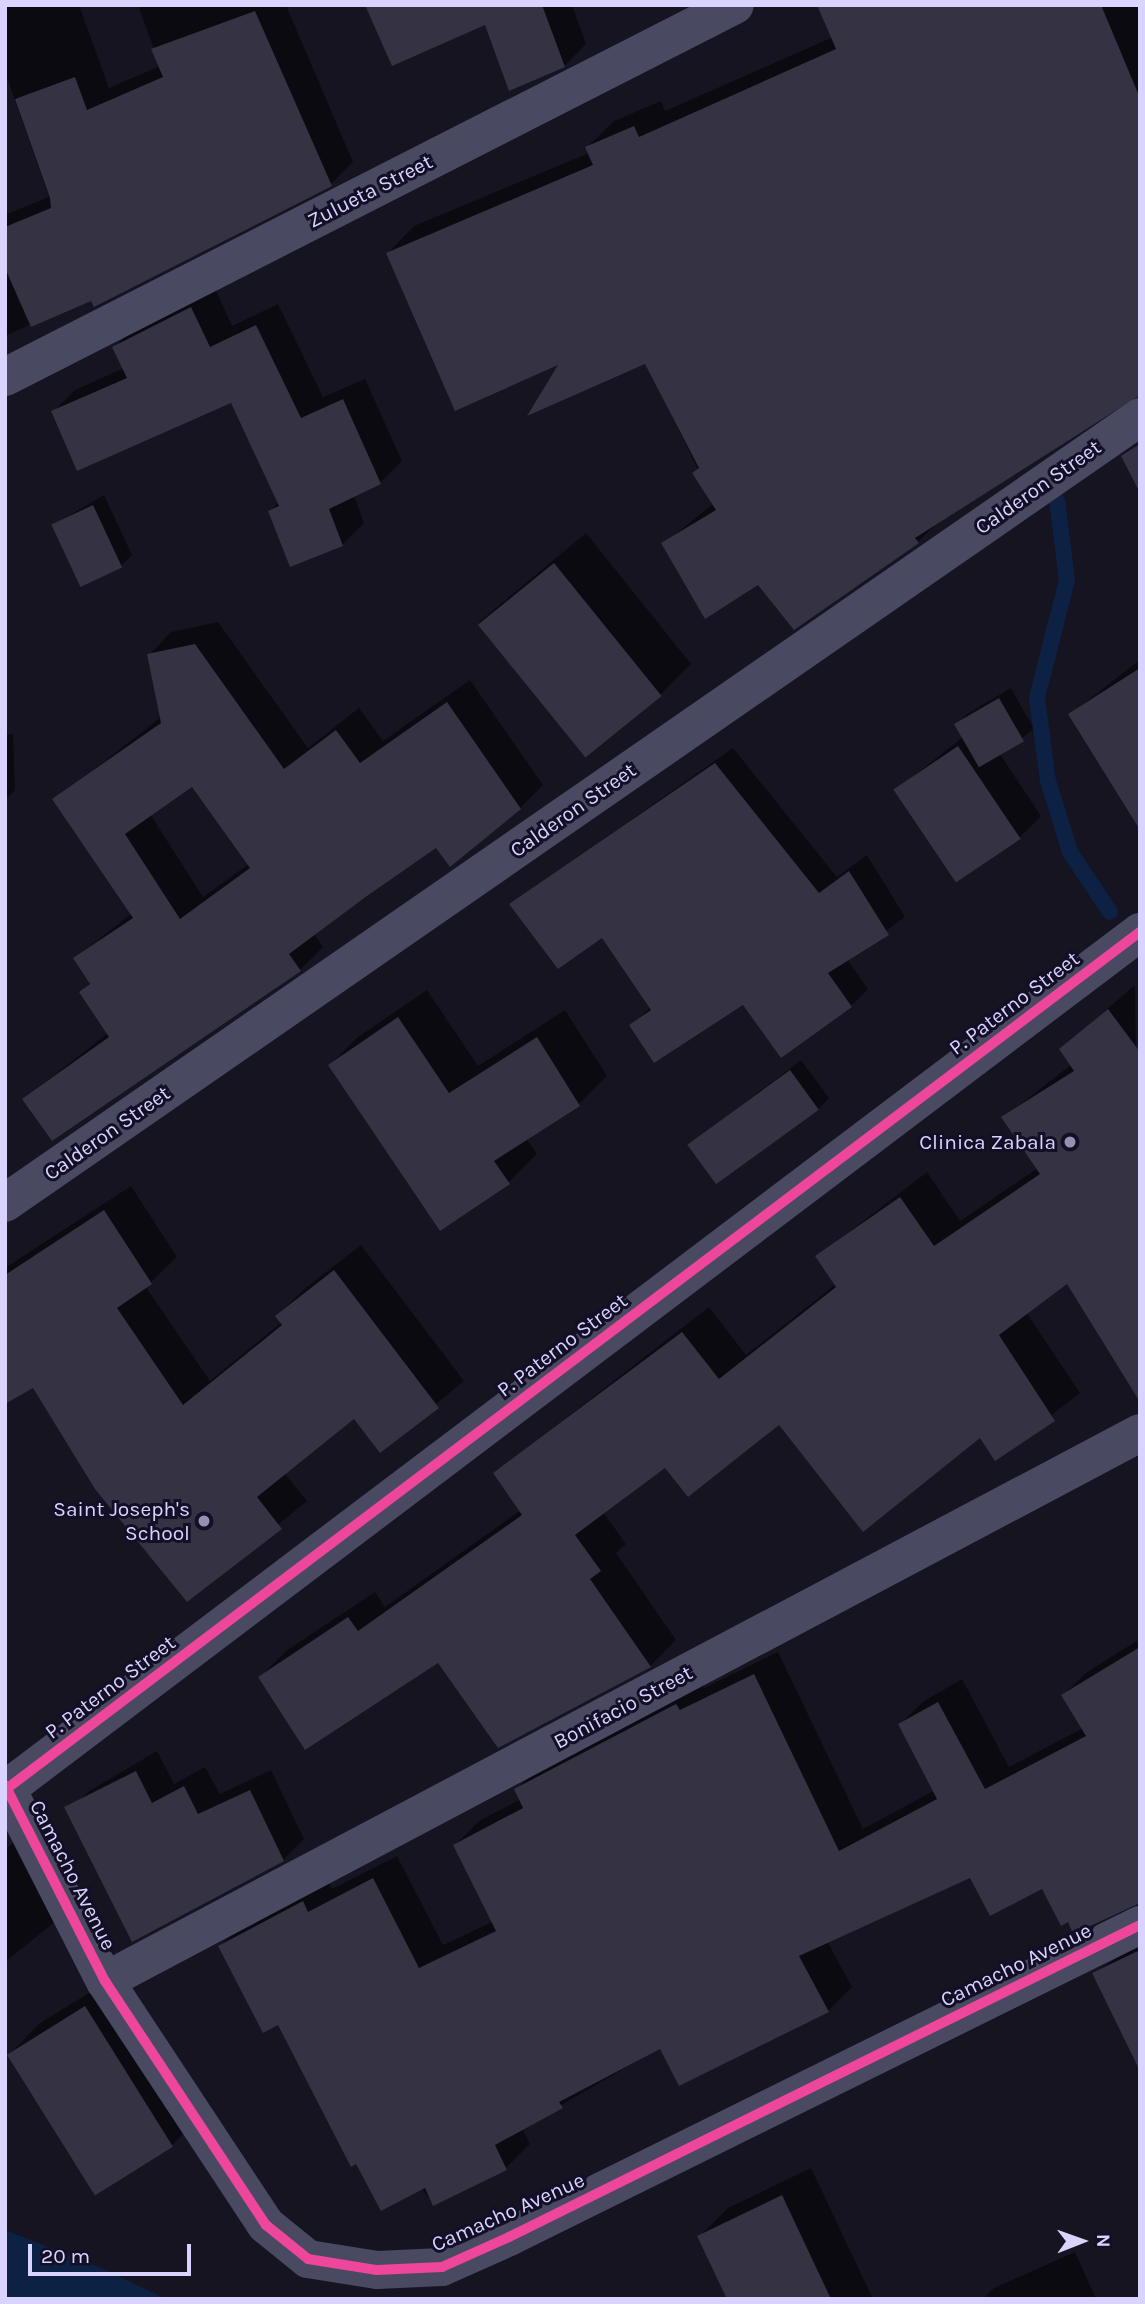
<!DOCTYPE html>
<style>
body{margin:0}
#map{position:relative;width:1145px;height:2304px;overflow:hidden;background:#161421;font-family:Karla,sans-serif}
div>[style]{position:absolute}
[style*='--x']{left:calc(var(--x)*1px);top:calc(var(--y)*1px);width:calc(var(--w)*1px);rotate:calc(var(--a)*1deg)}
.water>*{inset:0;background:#0d2144}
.shadow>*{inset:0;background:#0007}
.stream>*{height:16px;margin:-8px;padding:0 8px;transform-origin:8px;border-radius:8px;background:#0d2144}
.building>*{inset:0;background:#343243;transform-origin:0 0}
.minor>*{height:38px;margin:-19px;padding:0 19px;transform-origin:19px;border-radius:19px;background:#4a4962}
.tertiary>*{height:38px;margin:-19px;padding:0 19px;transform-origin:19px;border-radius:19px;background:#4a4962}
.cycleway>*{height:10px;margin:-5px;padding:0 5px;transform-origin:5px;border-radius:5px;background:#ed469a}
.dots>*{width:19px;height:19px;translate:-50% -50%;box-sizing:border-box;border:4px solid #130f26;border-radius:50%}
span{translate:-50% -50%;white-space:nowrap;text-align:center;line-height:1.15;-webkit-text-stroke:6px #130f26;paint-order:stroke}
.street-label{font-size:21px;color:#d9d4ff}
.poi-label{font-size:21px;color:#d9d4ff}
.right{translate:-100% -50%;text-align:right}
.frame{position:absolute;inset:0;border:7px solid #d9d4ff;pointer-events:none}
.north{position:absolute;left:1047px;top:2206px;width:70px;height:70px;-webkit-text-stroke:5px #130f26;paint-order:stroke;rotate:89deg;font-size:19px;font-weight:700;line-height:28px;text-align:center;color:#d9d4ff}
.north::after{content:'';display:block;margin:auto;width:24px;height:32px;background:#d9d4ff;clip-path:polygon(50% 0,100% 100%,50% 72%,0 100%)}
.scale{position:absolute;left:28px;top:2244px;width:163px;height:32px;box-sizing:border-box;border:4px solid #d9d4ff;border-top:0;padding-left:9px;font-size:21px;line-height:24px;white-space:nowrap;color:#d9d4ff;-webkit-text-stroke:5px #130f26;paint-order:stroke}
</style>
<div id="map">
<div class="water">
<i style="clip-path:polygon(5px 2230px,99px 2267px,166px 2299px,5px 2299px)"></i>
</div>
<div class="shadow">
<i style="clip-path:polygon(5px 5px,79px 5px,109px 88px,160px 66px,138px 5px,286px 5px,353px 162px,331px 184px,5px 336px,5px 215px,49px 197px,5px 72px)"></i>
<i style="clip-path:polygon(367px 5px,572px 5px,586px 44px,564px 66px,486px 23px)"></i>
<i style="clip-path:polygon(829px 5px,1140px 5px,1140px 396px,1127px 397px,939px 521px,918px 542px,758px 583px,663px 544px,714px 503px,646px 362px,562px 361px,388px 253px,414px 226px,589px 153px,587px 147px,614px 121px,661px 101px,665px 111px,833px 37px)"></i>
<i style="clip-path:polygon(214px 286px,232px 326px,278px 304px,323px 397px,365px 379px,402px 461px,380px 483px,354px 495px,364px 523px,342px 545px,270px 511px,279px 502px,232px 401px,53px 412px,75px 390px,124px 368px,115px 347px,137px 325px)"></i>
<i style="clip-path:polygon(104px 495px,132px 555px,121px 566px,53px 525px)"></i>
<i style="clip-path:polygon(586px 533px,691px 664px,660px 695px,479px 622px)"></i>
<i style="clip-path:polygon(evenodd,218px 622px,308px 748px,359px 708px,383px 741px,470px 680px,543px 785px,520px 808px,437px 846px,314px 934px,323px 947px,300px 970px,52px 1139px,24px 1099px,108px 1033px,81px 992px,91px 982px,75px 958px,132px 913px,55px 800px,161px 717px,149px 655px,171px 632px,218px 622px,192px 785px,249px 864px,203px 897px,150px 814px,192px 785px)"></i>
<i style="clip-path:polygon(1140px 660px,1140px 827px,1070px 714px)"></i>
<i style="clip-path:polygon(1011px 688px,1034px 729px,1000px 754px,1041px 816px,1019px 838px,896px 790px,963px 737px,956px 725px,967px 714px)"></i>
<i style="clip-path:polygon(13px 734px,15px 790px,5px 800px,5px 735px)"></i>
<i style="clip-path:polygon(733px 748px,837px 877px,867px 855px,905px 917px,847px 959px,868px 989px,851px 1006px,743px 1003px,631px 1026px,651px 1007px,602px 935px,512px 904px)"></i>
<i style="clip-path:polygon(1135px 985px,1140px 1353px,1067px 1281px,1026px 1312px,1080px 1393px,995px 1459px,980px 1436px,779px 1422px,665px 1465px,603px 1512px,626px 1544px,616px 1553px,676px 1640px,650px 1666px,438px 1660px,260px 1677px,286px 1651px,375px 1592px,385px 1607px,521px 1510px,495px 1473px,709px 1307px,746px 1355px,836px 1284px,818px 1256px,927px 1172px,960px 1221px,1038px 1168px,1004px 1117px,1072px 1064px,1061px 1049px)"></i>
<i style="clip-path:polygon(427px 990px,478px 1066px,565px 1010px,607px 1076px,579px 1104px,526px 1138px,537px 1154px,509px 1182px,330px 1065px,358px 1037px)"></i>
<i style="clip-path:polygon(801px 1060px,829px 1098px,818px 1109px,690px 1144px)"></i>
<i style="clip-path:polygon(131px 1186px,177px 1257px,146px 1287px,210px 1381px,282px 1322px,277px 1316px,303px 1290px,361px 1245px,464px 1381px,380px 1451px,354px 1417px,284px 1473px,307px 1501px,187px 1599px,34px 1386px,5px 1402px,5px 1268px)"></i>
<i style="clip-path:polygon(1140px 1639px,1140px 1853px,1069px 1920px,1043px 1887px,971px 1876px,827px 1941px,852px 1987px,828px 2011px,680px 2084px,661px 2047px,522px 2128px,530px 2144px,506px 2168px,434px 2204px,220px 1946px,244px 1923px,327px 1878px,332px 1889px,397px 1856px,443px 1945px,494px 1921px,455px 1845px,479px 1821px,521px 1799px,516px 1790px,540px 1766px,700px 1681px,704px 1688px,778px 1652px,863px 1829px,935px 1790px,900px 1724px,924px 1701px,962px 1679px,1009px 1767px,1083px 1728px,1063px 1695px,1087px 1672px)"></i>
<i style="clip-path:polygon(157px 1751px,174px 1784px,205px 1767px,220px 1794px,271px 1770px,304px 1839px,283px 1860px,68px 1812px,89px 1791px)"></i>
<i style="clip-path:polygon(13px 1843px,62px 1916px,5px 1962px,5px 1849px)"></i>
<i style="clip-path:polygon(1140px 1941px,1140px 2063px,1095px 1973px)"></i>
<i style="clip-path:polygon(117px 1976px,203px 2114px,172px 2145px,9px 2055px,40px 2023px)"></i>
<i style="clip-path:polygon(811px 2168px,873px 2299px,730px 2299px,699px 2237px,728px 2208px)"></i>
<i style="clip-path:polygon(1075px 2252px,1096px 2299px,983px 2299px,994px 2288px)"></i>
</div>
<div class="stream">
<i style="--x:1057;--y:500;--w:81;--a:82.9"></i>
<i style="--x:1067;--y:580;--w:122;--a:104.3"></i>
<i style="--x:1037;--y:698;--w:84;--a:82.5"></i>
<i style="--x:1048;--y:781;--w:74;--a:72.8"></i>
<i style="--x:1070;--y:852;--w:72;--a:56.3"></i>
</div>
<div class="building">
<i style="clip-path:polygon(365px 5px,542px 5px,565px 67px,509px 91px,485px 25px,392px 66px)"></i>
<i style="clip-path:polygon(817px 5px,1101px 5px,1140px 98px,1140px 395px,915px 538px,919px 543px,794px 630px,758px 585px,705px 619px,661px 543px,716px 510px,692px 473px,699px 468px,645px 364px,527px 416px,558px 365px,455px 411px,386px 253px,593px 165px,585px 147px,634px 126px,639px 137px,836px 49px)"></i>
<i style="clip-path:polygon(255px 11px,332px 186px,94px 307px,91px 301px,31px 327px,5px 268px,5px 227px,51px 208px,50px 198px,15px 99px,75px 77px,87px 110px,163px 77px,151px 49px)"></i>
<i style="clip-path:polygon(191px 307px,210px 347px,256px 325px,301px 418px,343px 399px,381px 484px,329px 509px,343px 546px,290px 567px,268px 511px,279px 506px,231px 403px,77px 471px,51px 411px,127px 378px,112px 347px)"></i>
<i style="clip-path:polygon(1140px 444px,1140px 493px,1121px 456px)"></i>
<i style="left:93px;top:505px;width:69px;height:46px;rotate:65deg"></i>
<i style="left:554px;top:563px;width:171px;height:98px;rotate:51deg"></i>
<i style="clip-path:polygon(evenodd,195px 644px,284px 769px,336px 730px,360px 763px,447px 702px,521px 809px,450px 867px,436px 848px,367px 896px,289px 954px,301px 971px,52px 1141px,22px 1099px,109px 1037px,79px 992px,90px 984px,73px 958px,133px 918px,52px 799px,161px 723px,147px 654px,195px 644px,192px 787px,250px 868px,180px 919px,125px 834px,192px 787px)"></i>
<i style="clip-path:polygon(1140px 668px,1140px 830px,1068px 714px)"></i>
<i style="left:999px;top:698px;width:50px;height:52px;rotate:60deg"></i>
<i style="left:958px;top:746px;width:112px;height:78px;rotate:56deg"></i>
<i style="clip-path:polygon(715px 763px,819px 893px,849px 871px,889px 935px,828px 973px,852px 1007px,781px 1058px,743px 1005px,654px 1063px,629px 1025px,651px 1010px,602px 938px,558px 969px,509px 904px)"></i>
<i style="clip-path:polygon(1108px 1009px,1140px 1052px,1140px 1402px,1067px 1284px,999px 1335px,1055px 1421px,995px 1461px,980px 1438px,863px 1532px,779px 1425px,688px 1497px,665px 1468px,575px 1535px,601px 1571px,590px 1579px,651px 1667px,498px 1748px,438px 1663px,305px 1750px,258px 1677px,348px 1617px,358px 1631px,522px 1515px,493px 1473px,682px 1332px,719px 1379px,836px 1287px,815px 1256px,900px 1197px,934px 1246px,1040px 1174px,1001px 1117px,1074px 1071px,1059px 1049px)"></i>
<i style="clip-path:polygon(398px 1017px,449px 1093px,537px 1037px,580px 1106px,494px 1161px,510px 1184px,440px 1231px,328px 1065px)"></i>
<i style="left:790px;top:1070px;width:49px;height:127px;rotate:54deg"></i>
<i style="clip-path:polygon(104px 1210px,152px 1284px,117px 1308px,183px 1405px,282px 1325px,275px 1316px,334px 1270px,439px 1408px,380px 1453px,354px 1419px,257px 1497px,282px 1529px,187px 1602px,95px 1489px,33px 1388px,5px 1404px,5px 1275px)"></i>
<i style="clip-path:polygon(1140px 1647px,1140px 1903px,1073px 1934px,1068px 1922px,1061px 1926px,1042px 1889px,990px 1916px,970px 1878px,799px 1956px,829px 2012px,679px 2086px,660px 2049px,559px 2102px,563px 2108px,495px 2145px,507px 2170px,433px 2206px,425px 2188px,381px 2211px,356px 2164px,351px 2167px,278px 2025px,263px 2033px,218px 1946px,303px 1901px,308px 1912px,373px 1878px,419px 1968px,496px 1931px,453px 1845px,523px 1808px,514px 1789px,676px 1704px,680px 1710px,754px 1674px,839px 1851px,937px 1799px,898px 1724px,938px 1702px,985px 1789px,1086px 1736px,1061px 1695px)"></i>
<i style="clip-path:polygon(136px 1771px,152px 1803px,184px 1786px,198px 1814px,250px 1790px,284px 1861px,132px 1942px,64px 1807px)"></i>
<i style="clip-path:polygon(1140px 1950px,1140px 2071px,1092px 1973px)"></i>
<i style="left:85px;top:2006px;width:166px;height:92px;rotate:58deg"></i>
<i style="clip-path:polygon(782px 2195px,831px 2299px,727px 2299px,697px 2236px)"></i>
</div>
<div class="minor">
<i style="--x:5;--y:377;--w:819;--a:-27"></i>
<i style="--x:5;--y:1203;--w:1381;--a:-34.7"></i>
<i style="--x:105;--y:1981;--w:1171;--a:-27.9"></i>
</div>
<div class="tertiary">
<i style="--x:5;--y:1785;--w:220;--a:63"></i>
<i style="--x:105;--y:1981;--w:292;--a:56.6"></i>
<i style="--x:266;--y:2225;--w:54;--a:39"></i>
<i style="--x:308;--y:2259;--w:70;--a:9.1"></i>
<i style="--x:377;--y:2270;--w:65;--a:-2.6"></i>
<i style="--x:442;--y:2267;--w:73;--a:-24.1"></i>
<i style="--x:509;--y:2237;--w:704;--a:-26.31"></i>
<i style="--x:5;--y:1790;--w:1423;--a:-37.09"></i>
</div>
<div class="cycleway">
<i style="--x:5;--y:1785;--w:220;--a:63"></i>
<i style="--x:105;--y:1981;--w:292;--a:56.6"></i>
<i style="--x:266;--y:2225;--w:54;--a:39"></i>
<i style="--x:308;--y:2259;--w:70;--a:9.1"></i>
<i style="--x:377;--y:2270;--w:65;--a:-2.6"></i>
<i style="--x:442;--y:2267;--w:73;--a:-24.1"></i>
<i style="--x:509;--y:2237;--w:704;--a:-26.31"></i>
<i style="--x:5;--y:1790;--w:1423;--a:-37.09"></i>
</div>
<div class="dots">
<i style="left:1070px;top:1142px;background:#9591b1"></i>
<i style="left:204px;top:1521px;background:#9591b1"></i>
</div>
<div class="street-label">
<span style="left:370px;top:191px;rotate:-27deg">Zulueta Street</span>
<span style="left:1038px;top:487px;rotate:-35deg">Calderon Street</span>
<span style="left:573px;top:810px;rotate:-35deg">Calderon Street</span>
<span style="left:1014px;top:1003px;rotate:-37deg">P. Paterno Street</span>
<span style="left:107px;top:1133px;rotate:-35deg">Calderon Street</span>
<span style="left:562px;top:1345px;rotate:-37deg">P. Paterno Street</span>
<span style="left:110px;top:1687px;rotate:-37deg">P. Paterno Street</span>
<span style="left:623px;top:1707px;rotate:-28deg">Bonifacio Street</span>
<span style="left:73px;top:1875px;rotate:63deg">Camacho Avenue</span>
<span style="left:1016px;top:1965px;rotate:-26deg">Camacho Avenue</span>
<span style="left:508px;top:2212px;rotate:-24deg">Camacho Avenue</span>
</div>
<div class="poi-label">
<span class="right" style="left:1056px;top:1142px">Clinica Zabala</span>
<span class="right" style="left:190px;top:1521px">Saint Joseph's<br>School</span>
</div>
<div class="frame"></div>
<div class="north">N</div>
<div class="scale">20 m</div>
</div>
